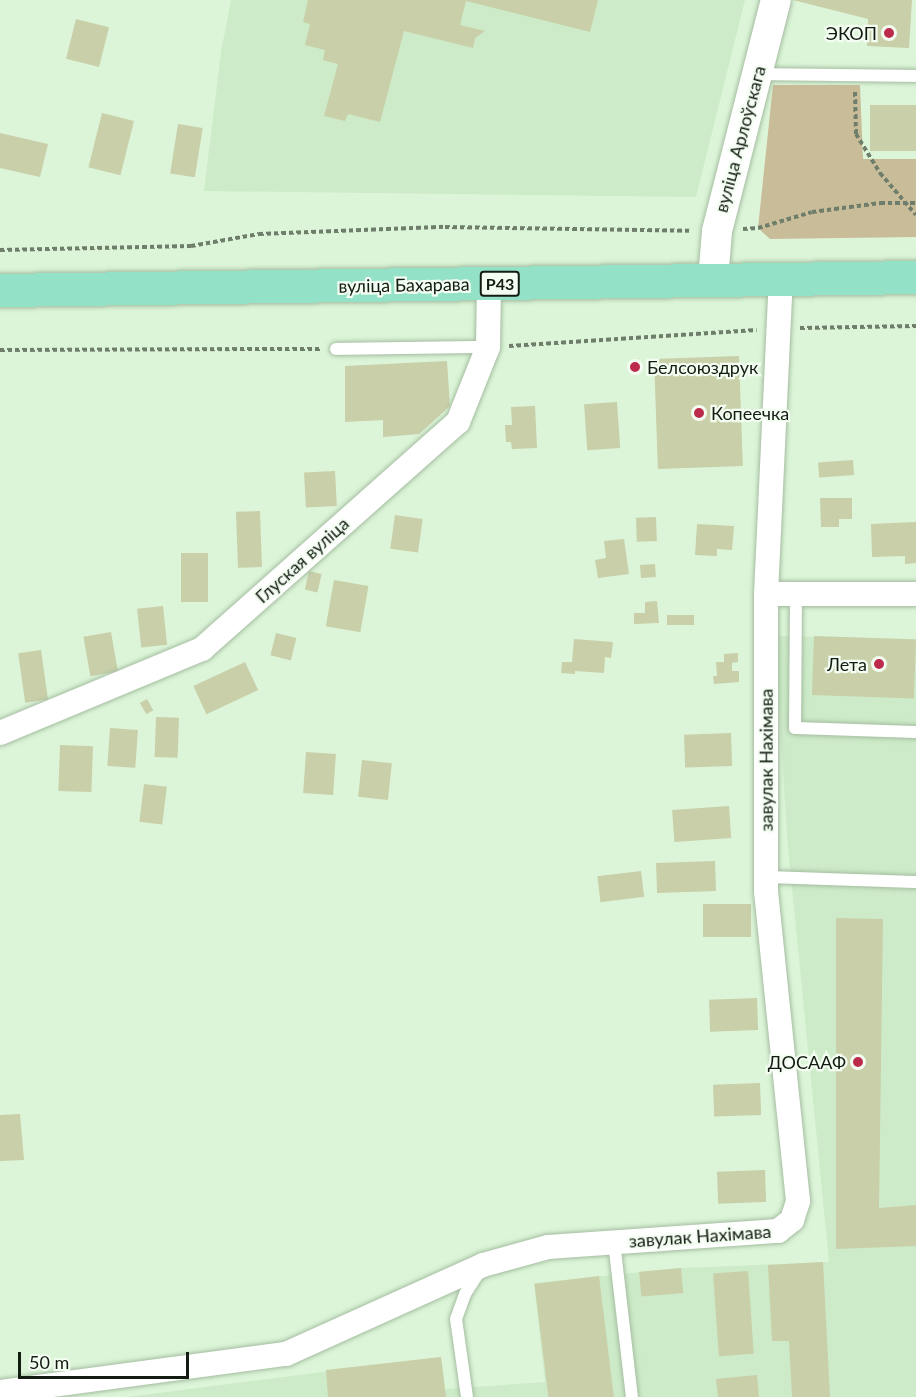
<!DOCTYPE html>
<meta charset="utf-8">
<style>
body{margin:0}
#map{position:relative;width:916px;height:1397px;overflow:hidden;background:#dcf5d8;font-family:Lato,sans-serif}
div>[style]{position:absolute}
[style*='--x']{left:calc(var(--x)*1px);top:calc(var(--y)*1px);width:calc(var(--w)*1px);rotate:calc(var(--a)*1deg)}
.built>*{inset:0;background:#cdebc8}
.green>*{inset:0;background:#c9bc98}
.building>*{inset:0;background:#c8cfa9;transform-origin:0 0}
.path>*{height:4px;margin-top:-2px;transform-origin:0;background:repeating-linear-gradient(90deg,#6e7e6b 0 4.5px,transparent 0 7.5px)}
.roads{filter:drop-shadow(0 0 2px #a5bda1) drop-shadow(0 0 2px #a5bda1)}
.service>*{height:12px;margin:-6px;padding:0 6px;transform-origin:6px;border-radius:6px;background:#fff}
.minor>*{height:24px;margin:-12px;padding:0 12px;transform-origin:12px;border-radius:12px;background:#fff}
.tertiary>*{height:30px;margin:-15px;padding:0 15px;transform-origin:15px;border-radius:15px;background:#fff}
.primary>*{height:33px;margin:-16.5px;padding:0 16.5px;transform-origin:16.5px;border-radius:16.5px;background:#93e1c6}
.dots>*{width:16px;height:16px;translate:-50% -50%;box-sizing:border-box;border:3px solid #f4fdf2;border-radius:50%}
span{translate:-50% -50%;white-space:nowrap;text-align:center;line-height:1.15;-webkit-text-stroke:4.5px #f4fdf2;paint-order:stroke}
.shield-label span{padding:2px 4px;background:#f4fdf2;border:2px solid;border-radius:4px;-webkit-text-stroke-width:0}
.shield-label{font-size:16px;color:#131c11;font-weight:700}
.poi-label{font-size:18px;color:#131c11}
.right{translate:-100% -50%;text-align:right}
.left{translate:0 -50%;text-align:left}
.street-label{font-size:18px;color:#131c11}
.scale{position:absolute;left:18px;top:1352px;width:171px;height:27px;box-sizing:border-box;border:3px solid #131c11;border-top:0;padding-left:8px;font-size:18px;line-height:21px;white-space:nowrap;color:#131c11;-webkit-text-stroke:4px #f4fdf2;paint-order:stroke}
</style>
<div id="map">
<div class="built">
<i style="clip-path:polygon(231px 0,745px 0,696px 197px,204px 191px,221px 52px)"></i>
<i style="clip-path:polygon(775px 636px,916px 639px,916px 1397px,127px 1397px,441px 1357px,445px 1389px,545px 1382px,534px 1283px,681px 1268px,829px 1262px,787px 837px)"></i>
</div>
<div class="green">
<i style="clip-path:polygon(773px 85px,860px 85px,863px 159px,916px 159px,916px 237px,770px 239px,758px 228px)"></i>
</div>
<div class="building">
<i style="clip-path:polygon(308px 0,598px 0,590px 32px,466px 1px,460px 25px,485px 31px,475px 38px,473px 48px,404px 31px,380px 122px,348px 114px,345px 121px,324px 116px,338px 64px,323px 60px,325px 50px,305px 45px,310px 24px,303px 22px)"></i>
<i style="clip-path:polygon(793px 0,912px 0,909px 48px,867px 46px,868px 19px)"></i>
<i style="left:76px;top:19px;width:34px;height:41px;rotate:14deg"></i>
<i style="left:870px;top:105px;width:46px;height:46px"></i>
<i style="left:102px;top:113px;width:33px;height:56px;rotate:14deg"></i>
<i style="left:178px;top:124px;width:25px;height:50px;rotate:9deg"></i>
<i style="clip-path:polygon(0 133px,48px 144px,40px 177px,0 168px)"></i>
<i style="left:739px;top:356px;width:110px;height:85px;rotate:88deg"></i>
<i style="clip-path:polygon(447px 361px,450px 406px,419px 434px,383px 437px,383px 420px,345px 422px,345px 366px)"></i>
<i style="left:617px;top:402px;width:46px;height:33px;rotate:86deg"></i>
<i style="clip-path:polygon(535px 406px,537px 448px,512px 449px,511px 442px,506px 442px,505px 425px,512px 425px,511px 407px)"></i>
<i style="left:853px;top:460px;width:15px;height:35px;rotate:86deg"></i>
<i style="left:335px;top:471px;width:35px;height:31px;rotate:87deg"></i>
<i style="clip-path:polygon(820px 498px,852px 498px,852px 519px,839px 519px,839px 527px,821px 527px)"></i>
<i style="left:260px;top:511px;width:56px;height:24px;rotate:88deg"></i>
<i style="left:395px;top:515px;width:28px;height:34px;rotate:8deg"></i>
<i style="left:656px;top:517px;width:24px;height:20px;rotate:88deg"></i>
<i style="clip-path:polygon(916px 522px,916px 563px,905px 564px,905px 556px,872px 557px,871px 524px)"></i>
<i style="clip-path:polygon(697px 524px,734px 526px,732px 550px,717px 549px,717px 556px,695px 555px)"></i>
<i style="clip-path:polygon(624px 539px,629px 574px,598px 578px,595px 560px,606px 558px,604px 541px)"></i>
<i style="left:181px;top:553px;width:27px;height:49px"></i>
<i style="left:655px;top:564px;width:13px;height:15px;rotate:86deg"></i>
<i style="left:309px;top:571px;width:13px;height:19px;rotate:13deg"></i>
<i style="left:334px;top:580px;width:35px;height:47px;rotate:10deg"></i>
<i style="clip-path:polygon(657px 601px,659px 623px,634px 624px,634px 613px,645px 613px,645px 602px)"></i>
<i style="left:163px;top:606px;width:39px;height:26px;rotate:84deg"></i>
<i style="left:667px;top:615px;width:27px;height:10px"></i>
<i style="left:111px;top:632px;width:40px;height:28px;rotate:80deg"></i>
<i style="left:276px;top:633px;width:21px;height:23px;rotate:14deg"></i>
<i style="left:814px;top:636px;width:102px;height:59px;rotate:2deg"></i>
<i style="clip-path:polygon(574px 639px,613px 642px,611px 658px,605px 657px,604px 673px,575px 671px,575px 674px,561px 673px,562px 662px,572px 662px)"></i>
<i style="left:41px;top:650px;width:50px;height:23px;rotate:82deg"></i>
<i style="clip-path:polygon(738px 653px,738px 662px,732px 663px,732px 671px,739px 671px,739px 682px,714px 684px,713px 676px,717px 676px,716px 662px,724px 662px,724px 654px)"></i>
<i style="left:245px;top:662px;width:31px;height:57px;rotate:65deg"></i>
<i style="left:147px;top:699px;width:13px;height:8px;rotate:61deg"></i>
<i style="left:156px;top:717px;width:23px;height:40px;rotate:2deg"></i>
<i style="left:110px;top:728px;width:28px;height:38px;rotate:4deg"></i>
<i style="left:731px;top:733px;width:33px;height:47px;rotate:88deg"></i>
<i style="left:60px;top:745px;width:33px;height:46px;rotate:2deg"></i>
<i style="left:306px;top:752px;width:30px;height:41px;rotate:4deg"></i>
<i style="left:362px;top:760px;width:30px;height:37px;rotate:6deg"></i>
<i style="left:144px;top:784px;width:23px;height:38px;rotate:7deg"></i>
<i style="left:729px;top:806px;width:32px;height:57px;rotate:86deg"></i>
<i style="left:715px;top:861px;width:30px;height:59px;rotate:88deg"></i>
<i style="left:641px;top:871px;width:26px;height:44px;rotate:83deg"></i>
<i style="left:751px;top:904px;width:33px;height:48px;rotate:90deg"></i>
<i style="clip-path:polygon(836px 918px,883px 919px,879px 1208px,916px 1205px,916px 1246px,836px 1249px)"></i>
<i style="left:757px;top:998px;width:32px;height:48px;rotate:88deg"></i>
<i style="left:760px;top:1083px;width:32px;height:47px;rotate:88deg"></i>
<i style="clip-path:polygon(20px 1114px,24px 1160px,0 1161px,0 1115px)"></i>
<i style="left:765px;top:1170px;width:32px;height:48px;rotate:88deg"></i>
<i style="clip-path:polygon(823px 1262px,830px 1397px,792px 1397px,789px 1341px,772px 1341px,768px 1265px)"></i>
<i style="left:681px;top:1268px;width:25px;height:42px;rotate:85deg"></i>
<i style="left:748px;top:1271px;width:83px;height:35px;rotate:86deg"></i>
<i style="left:599px;top:1276px;width:122px;height:65px;rotate:83deg"></i>
<i style="clip-path:polygon(441px 1357px,446px 1397px,328px 1397px,326px 1370px)"></i>
<i style="clip-path:polygon(757px 1375px,759px 1397px,718px 1397px,716px 1379px)"></i>
</div>
<div class="path">
<i style="--x:855;--y:92;--w:42;--a:88.6"></i>
<i style="--x:856;--y:134;--w:46;--a:58.4"></i>
<i style="--x:880;--y:173;--w:55;--a:49.4"></i>
<i style="--x:743;--y:229;--w:15;--a:-4"></i>
<i style="--x:758;--y:228;--w:56;--a:-16.5"></i>
<i style="--x:812;--y:212;--w:69;--a:-7.5"></i>
<i style="--x:880;--y:203;--w:36;--a:0"></i>
<i style="--x:0;--y:250;--w:191;--a:-1.2"></i>
<i style="--x:191;--y:246;--w:69;--a:-10"></i>
<i style="--x:259;--y:234;--w:186;--a:-2.2"></i>
<i style="--x:445;--y:227;--w:246;--a:0.9"></i>
<i style="--x:800;--y:328;--w:116;--a:-1"></i>
<i style="--x:509;--y:346;--w:248;--a:-3.7"></i>
<i style="--x:0;--y:350;--w:320;--a:-0.2"></i>
</div>
<div class="roads">
<div class="service">
<i style="--x:759;--y:74;--w:157;--a:0.7"></i>
<i style="--x:336;--y:349;--w:152;--a:-0.8"></i>
<i style="--x:796;--y:594;--w:134;--a:90.4"></i>
<i style="--x:795;--y:728;--w:121;--a:1.9"></i>
<i style="--x:766;--y:877;--w:150;--a:1.9"></i>
<i style="--x:614;--y:1242;--w:156;--a:83.4"></i>
<i style="--x:467;--y:1397;--w:79;--a:-98"></i>
<i style="--x:456;--y:1319;--w:27;--a:-70"></i>
<i style="--x:465;--y:1294;--w:27;--a:-57"></i>
</div>
<div class="minor">
<i style="--x:766;--y:594;--w:150;--a:0"></i>
<i style="--x:0;--y:733;--w:219;--a:-22.6"></i>
<i style="--x:202;--y:649;--w:342;--a:-41.6"></i>
<i style="--x:458;--y:422;--w:81;--a:-68.2"></i>
<i style="--x:488;--y:347;--w:63;--a:-89.1"></i>
<i style="--x:0;--y:1392;--w:289;--a:-7.6"></i>
<i style="--x:286;--y:1354;--w:216;--a:-24.3"></i>
<i style="--x:483;--y:1265;--w:67;--a:-15.5"></i>
<i style="--x:548;--y:1247;--w:231;--a:-4"></i>
<i style="--x:778;--y:1231;--w:18;--a:-38"></i>
<i style="--x:792;--y:1220;--w:20;--a:-72"></i>
<i style="--x:798;--y:1201;--w:311;--a:-95.9"></i>
<i style="--x:766;--y:892;--w:298;--a:-90"></i>
<i style="--x:766;--y:594;--w:314;--a:-87.3"></i>
</div>
<div class="tertiary">
<i style="--x:713;--y:280;--w:49;--a:-85.3"></i>
<i style="--x:717;--y:231;--w:238;--a:-75.7"></i>
</div>
<div class="primary">
<i style="--x:0;--y:290;--w:916;--a:-0.81"></i>
</div>
</div>
<div class="dots">
<i style="left:889px;top:33px;background:#bc2b4c"></i>
<i style="left:635px;top:367px;background:#bc2b4c"></i>
<i style="left:699px;top:413px;background:#bc2b4c"></i>
<i style="left:879px;top:664px;background:#bc2b4c"></i>
<i style="left:858px;top:1062px;background:#bc2b4c"></i>
</div>
<div class="shield-label">
<span style="left:500px;top:284px">Р43</span>
</div>
<div class="poi-label">
<span class="right" style="left:877px;top:33px">ЭКОП</span>
<span class="left" style="left:647px;top:367px">Белсоюздрук</span>
<span class="left" style="left:711px;top:413px">Копеечка</span>
<span class="right" style="left:867px;top:664px">Лета</span>
<span class="right" style="left:846px;top:1062px">ДОСААФ</span>
</div>
<div class="street-label">
<span style="left:740px;top:139px;rotate:-75deg">вуліца Арлоўскага</span>
<span style="left:404px;top:285px;rotate:-1deg">вуліца Бахарава</span>
<span style="left:302px;top:560px;rotate:-42deg">Глуская вуліца</span>
<span style="left:766px;top:760px;rotate:-90deg">завулак Нахімава</span>
<span style="left:700px;top:1236px;rotate:-4deg">завулак Нахімава</span>
</div>
<div class="scale">50 m</div>
</div>
